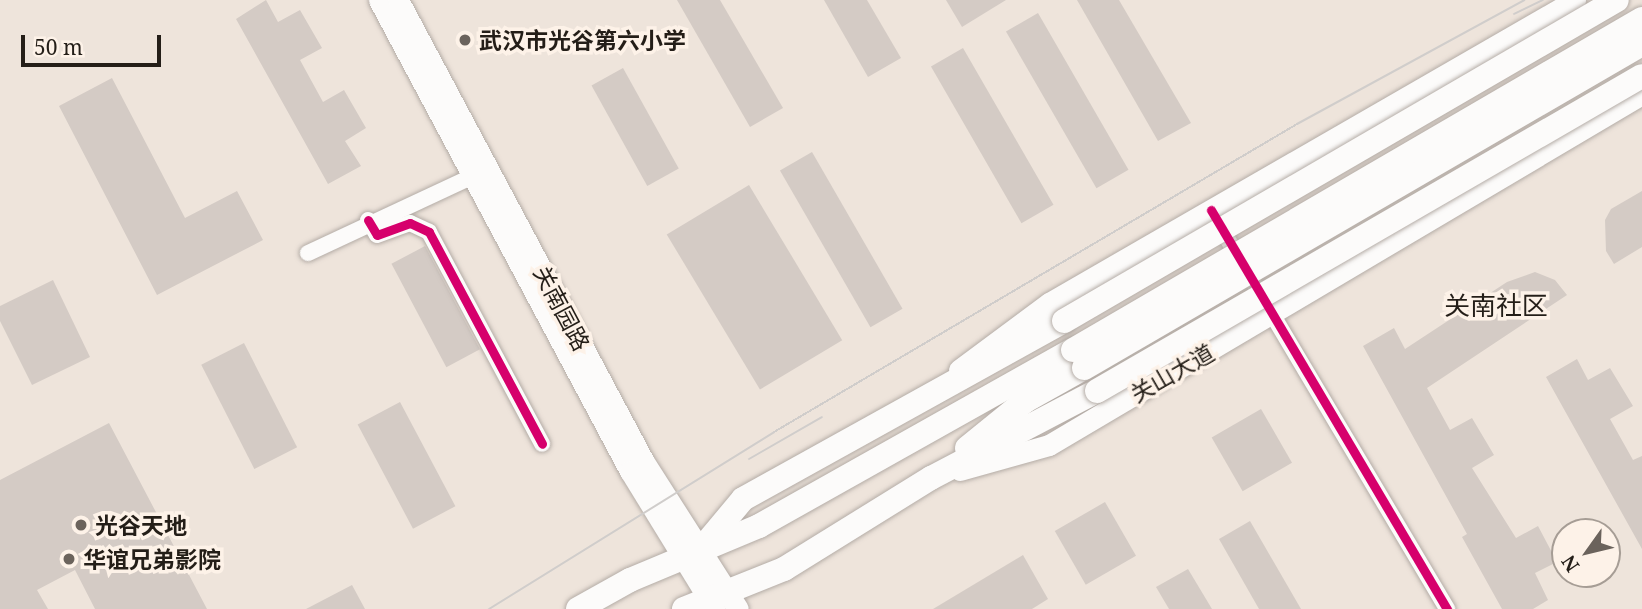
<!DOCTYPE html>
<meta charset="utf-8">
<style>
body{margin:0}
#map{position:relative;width:1642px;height:609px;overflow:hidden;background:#eee4db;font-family:"Noto Serif","Noto Sans SC",serif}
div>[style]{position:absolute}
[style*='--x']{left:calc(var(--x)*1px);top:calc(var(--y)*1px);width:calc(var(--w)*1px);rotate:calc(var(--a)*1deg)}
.building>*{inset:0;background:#d4cbc5;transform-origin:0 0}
.roads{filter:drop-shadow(0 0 2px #b4aca6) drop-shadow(0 0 2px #b4aca6)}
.street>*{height:16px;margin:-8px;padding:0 8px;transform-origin:8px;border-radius:8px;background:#fcfbfa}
.secondary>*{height:21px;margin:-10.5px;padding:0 10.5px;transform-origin:10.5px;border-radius:10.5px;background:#fcfbfa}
.primary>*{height:24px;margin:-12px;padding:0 12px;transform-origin:12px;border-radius:12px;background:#fcfbfa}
.tram>*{height:2px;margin:-1px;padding:0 1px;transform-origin:1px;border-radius:1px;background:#d0cdcb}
.bridges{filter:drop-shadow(0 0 2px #b4aca6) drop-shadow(0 0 2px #b4aca6)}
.primary-bridge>*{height:24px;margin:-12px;padding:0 12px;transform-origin:12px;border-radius:12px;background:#fcfbfa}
.cycleway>*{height:9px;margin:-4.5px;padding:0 4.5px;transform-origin:4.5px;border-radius:4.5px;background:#d6006c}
.dots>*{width:19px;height:19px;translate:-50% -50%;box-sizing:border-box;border:4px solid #fdf2e8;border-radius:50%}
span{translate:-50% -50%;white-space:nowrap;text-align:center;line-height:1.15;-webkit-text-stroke:7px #fdf2e8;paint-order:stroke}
.poi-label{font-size:23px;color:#241e18;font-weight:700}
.left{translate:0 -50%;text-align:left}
.street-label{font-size:23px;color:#241e18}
.quarter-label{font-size:26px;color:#241e18}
.north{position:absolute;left:1551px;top:518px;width:70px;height:70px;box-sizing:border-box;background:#fdf2e8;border:2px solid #a69d95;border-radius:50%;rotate:236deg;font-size:19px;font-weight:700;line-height:28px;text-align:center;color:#241e18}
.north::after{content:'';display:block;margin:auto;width:24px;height:32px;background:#6b635c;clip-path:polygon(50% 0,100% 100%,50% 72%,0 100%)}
.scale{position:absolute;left:21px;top:35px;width:140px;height:32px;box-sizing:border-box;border:4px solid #241e18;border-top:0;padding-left:9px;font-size:21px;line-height:24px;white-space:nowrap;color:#241e18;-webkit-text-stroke:5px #fdf2e8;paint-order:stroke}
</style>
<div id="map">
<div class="building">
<i style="clip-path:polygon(266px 0,278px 22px,300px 10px,322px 48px,300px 60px,323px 102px,344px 90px,366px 128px,345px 141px,361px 166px,328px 184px,236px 19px)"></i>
<i style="clip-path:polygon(677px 0,720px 0,783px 108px,750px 127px)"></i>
<i style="clip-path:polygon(824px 0,867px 0,901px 58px,868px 77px)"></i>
<i style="clip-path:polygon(946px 0,1006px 0,962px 27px)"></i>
<i style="clip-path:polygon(1077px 0,1119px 0,1191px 123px,1158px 141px)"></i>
<i style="left:1038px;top:13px;width:181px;height:37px;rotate:60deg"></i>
<i style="left:963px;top:48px;width:181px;height:37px;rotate:60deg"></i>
<i style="left:623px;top:68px;width:115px;height:36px;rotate:61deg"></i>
<i style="clip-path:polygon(112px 78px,185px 218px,237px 191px,263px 240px,157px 295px,59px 106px)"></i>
<i style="left:812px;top:152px;width:181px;height:37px;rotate:60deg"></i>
<i style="left:749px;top:185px;width:181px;height:96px;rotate:59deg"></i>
<i style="clip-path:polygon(1642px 191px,1642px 247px,1614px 264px,1606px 251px,1605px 220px,1611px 209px)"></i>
<i style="left:425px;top:246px;width:117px;height:38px;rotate:62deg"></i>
<i style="clip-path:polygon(1535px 272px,1555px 280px,1567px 295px,1427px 388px,1450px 430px,1472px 418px,1494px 455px,1472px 468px,1516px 538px,1538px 526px,1557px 562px,1535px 573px,1548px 600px,1533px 609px,1502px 609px,1462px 537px,1467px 534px,1363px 346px,1394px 328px,1405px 349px,1507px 282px)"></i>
<i style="clip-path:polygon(53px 280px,90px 357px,32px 385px,0 321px,0 306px)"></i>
<i style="left:244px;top:343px;width:117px;height:48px;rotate:63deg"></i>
<i style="clip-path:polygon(1577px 359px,1588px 380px,1610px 368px,1633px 406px,1610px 419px,1633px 460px,1642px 456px,1642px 549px,1546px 377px)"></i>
<i style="left:400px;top:402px;width:118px;height:48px;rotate:62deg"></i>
<i style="left:1261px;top:409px;width:62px;height:57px;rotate:60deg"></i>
<i style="clip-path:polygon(109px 423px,207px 609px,95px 609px,75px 570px,37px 590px,48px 609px,0 609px,0 480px)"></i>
<i style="left:1105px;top:502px;width:62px;height:58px;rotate:60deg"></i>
<i style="clip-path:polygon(1250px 521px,1301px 609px,1259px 609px,1219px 539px)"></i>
<i style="clip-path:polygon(1023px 555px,1048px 599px,1032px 609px,933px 609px)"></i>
<i style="clip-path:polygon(1188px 569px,1212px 609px,1169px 609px,1156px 587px)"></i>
<i style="clip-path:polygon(352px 585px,365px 609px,306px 609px)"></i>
</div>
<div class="roads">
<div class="street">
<i style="--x:368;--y:220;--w:17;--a:59"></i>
<i style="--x:377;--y:235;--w:35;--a:-20"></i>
<i style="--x:410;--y:223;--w:21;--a:25"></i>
<i style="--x:429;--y:232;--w:240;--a:61.9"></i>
<i style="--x:1218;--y:223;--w:449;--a:59.3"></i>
<i style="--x:308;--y:253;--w:192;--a:-25"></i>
</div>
<div class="secondary">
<i style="--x:379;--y:0;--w:534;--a:61.95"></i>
<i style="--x:630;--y:471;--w:162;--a:58.4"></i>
<i style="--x:398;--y:0;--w:523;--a:61.97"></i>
<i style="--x:644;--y:462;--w:174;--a:57.4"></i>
<i style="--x:959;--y:370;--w:112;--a:-36.7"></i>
<i style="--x:1049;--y:303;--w:607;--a:-29.94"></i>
<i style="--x:960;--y:470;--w:92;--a:-15.7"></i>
<i style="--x:1049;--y:445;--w:689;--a:-30.62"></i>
</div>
<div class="primary">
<i style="--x:967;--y:448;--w:75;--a:-39"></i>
<i style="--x:1025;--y:401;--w:68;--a:-29.2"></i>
<i style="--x:703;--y:547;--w:62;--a:-50.2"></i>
<i style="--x:743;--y:499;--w:367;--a:-29"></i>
<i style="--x:578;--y:609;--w:60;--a:-29.1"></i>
<i style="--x:630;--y:580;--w:140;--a:-22.7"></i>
<i style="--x:759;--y:526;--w:360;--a:-29.3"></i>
<i style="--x:684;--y:609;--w:108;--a:-21.8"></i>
<i style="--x:784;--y:569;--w:173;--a:-31.8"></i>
<i style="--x:931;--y:478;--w:187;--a:-27.7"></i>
</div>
</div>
<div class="tram">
<i style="--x:1514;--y:14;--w:32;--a:-26"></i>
<i style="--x:749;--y:459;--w:84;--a:-29.9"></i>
<i style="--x:489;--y:609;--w:335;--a:-31.8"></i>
<i style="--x:774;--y:432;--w:607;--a:-30.49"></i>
<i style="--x:1297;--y:124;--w:259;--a:-28.6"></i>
</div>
<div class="bridges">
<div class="primary-bridge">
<i style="--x:1064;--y:321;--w:639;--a:-30.13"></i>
<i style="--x:1073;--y:350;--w:658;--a:-30.19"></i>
<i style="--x:1084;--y:368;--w:645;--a:-30.14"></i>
<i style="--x:1097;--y:391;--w:629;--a:-30.03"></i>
</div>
</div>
<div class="cycleway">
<i style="--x:1211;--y:210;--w:464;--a:59.4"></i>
<i style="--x:368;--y:220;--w:17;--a:59"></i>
<i style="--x:377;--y:235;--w:35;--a:-20"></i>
<i style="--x:410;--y:223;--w:21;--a:25"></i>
<i style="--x:429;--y:232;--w:240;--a:61.9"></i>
</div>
<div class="dots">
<i style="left:465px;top:40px;background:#6b635c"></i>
<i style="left:81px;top:525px;background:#6b635c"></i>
<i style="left:69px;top:559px;background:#6b635c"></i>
</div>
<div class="poi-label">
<span class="left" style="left:479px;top:40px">武汉市光谷第六小学</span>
<span class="left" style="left:95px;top:525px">光谷天地</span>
<span class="left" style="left:83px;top:559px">华谊兄弟影院</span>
</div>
<div class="street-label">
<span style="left:562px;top:308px;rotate:62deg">关南园路</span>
<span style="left:1172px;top:373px;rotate:-30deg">关山大道</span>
</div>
<div class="quarter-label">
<span style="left:1496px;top:306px">关南社区</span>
</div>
<div class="north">N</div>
<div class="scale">50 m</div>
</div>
